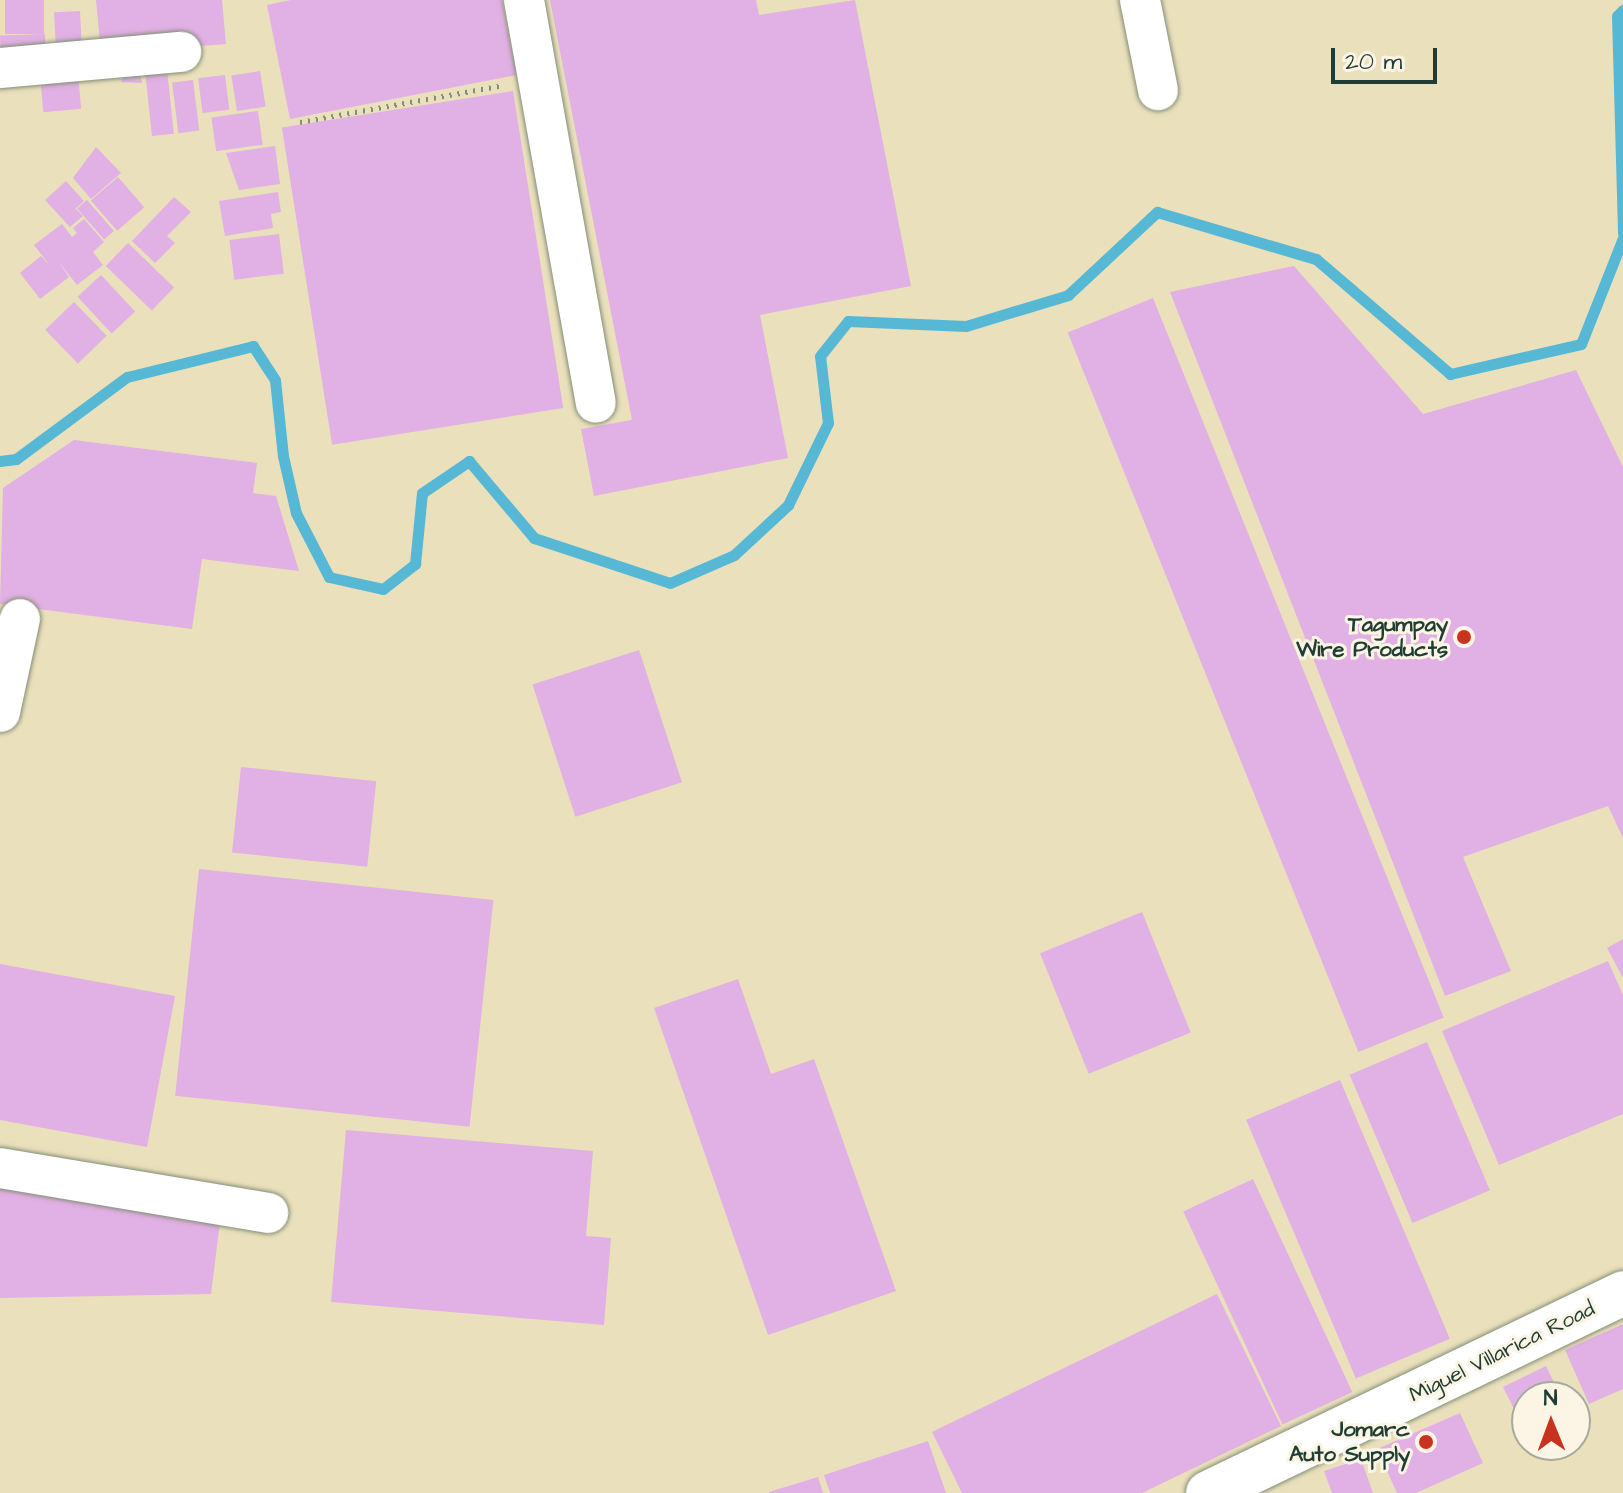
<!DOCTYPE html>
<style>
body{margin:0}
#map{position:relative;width:1623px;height:1493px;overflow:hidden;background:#eae0bc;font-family:"Architects Daughter",sans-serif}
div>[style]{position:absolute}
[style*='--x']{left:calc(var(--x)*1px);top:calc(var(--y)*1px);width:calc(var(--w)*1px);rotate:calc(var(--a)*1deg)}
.stream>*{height:11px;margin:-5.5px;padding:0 5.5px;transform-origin:5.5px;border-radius:5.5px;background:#56b8d5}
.building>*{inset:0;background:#e1b0e4;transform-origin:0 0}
.path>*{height:5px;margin-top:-2.5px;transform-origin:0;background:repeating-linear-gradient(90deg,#848e78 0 2px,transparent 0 8px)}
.roads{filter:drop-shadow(0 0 2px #848e78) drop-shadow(0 0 2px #848e78)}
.minor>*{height:40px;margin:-20px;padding:0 20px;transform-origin:20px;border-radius:20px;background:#fff}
.major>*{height:44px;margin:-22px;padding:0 22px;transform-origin:22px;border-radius:22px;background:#fff}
.dots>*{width:22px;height:22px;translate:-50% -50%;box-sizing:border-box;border:4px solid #fcf5e5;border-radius:50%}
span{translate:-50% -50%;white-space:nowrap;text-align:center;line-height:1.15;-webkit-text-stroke:6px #fcf5e5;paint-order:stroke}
.poi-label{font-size:22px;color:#1f3d34;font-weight:700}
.right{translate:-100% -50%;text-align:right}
.street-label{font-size:22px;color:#1f3d34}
.north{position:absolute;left:1511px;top:1381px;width:80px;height:80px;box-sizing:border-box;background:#fcf5e5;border:2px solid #a4ab9e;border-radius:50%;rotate:359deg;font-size:22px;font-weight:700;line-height:32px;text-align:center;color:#1f3d34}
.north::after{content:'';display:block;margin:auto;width:28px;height:36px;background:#c8321e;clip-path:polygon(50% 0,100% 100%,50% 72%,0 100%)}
.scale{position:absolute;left:1331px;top:48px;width:106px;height:36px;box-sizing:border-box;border:4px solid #1f3d34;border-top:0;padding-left:10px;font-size:24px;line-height:28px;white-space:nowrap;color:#1f3d34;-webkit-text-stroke:6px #fcf5e5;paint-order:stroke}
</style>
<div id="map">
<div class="stream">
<i style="--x:1623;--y:10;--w:8;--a:135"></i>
<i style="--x:1617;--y:16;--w:217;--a:88.4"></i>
<i style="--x:0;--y:461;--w:16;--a:-7"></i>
<i style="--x:16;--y:459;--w:138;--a:-36.5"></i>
<i style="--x:127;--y:377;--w:130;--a:-13.8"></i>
<i style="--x:253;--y:346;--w:40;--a:57.1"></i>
<i style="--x:275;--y:380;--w:76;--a:84"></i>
<i style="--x:283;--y:456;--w:58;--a:77.2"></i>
<i style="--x:296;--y:513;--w:72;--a:62.7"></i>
<i style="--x:329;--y:577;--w:55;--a:12.5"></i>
<i style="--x:383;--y:589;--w:41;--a:-38"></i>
<i style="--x:415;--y:564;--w:71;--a:-84.4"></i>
<i style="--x:422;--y:493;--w:57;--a:-34.2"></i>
<i style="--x:469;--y:461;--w:101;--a:49.8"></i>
<i style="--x:534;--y:538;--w:143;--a:18.3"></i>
<i style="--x:670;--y:583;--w:70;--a:-23.6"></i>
<i style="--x:734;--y:555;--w:74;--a:-42.8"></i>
<i style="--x:788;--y:505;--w:91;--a:-64"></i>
<i style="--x:828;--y:423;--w:67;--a:-96.8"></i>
<i style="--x:820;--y:356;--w:45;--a:-51.3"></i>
<i style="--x:848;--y:321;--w:118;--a:2.4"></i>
<i style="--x:966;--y:326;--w:107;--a:-16.9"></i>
<i style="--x:1068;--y:295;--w:122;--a:-43"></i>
<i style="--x:1157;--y:212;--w:166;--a:16.5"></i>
<i style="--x:1316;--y:259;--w:177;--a:40.6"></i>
<i style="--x:1450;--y:374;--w:134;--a:-12.9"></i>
<i style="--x:1581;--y:344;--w:114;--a:-68.4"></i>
</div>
<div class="building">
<i style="left:5px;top:0;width:39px;height:34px"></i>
<i style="clip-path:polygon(96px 0,222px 0,226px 44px,101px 54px)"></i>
<i style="clip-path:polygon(291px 0,502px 0,517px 75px,290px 119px,267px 5px)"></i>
<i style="clip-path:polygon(550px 0,756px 0,759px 15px,855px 0,911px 286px,760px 315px,788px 458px,594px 496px,581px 429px,632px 420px)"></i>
<i style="left:80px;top:11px;width:40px;height:26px;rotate:87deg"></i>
<i style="left:45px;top:34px;width:25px;height:45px;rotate:88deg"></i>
<i style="clip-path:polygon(128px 65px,138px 66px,142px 83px,121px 82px)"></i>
<i style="left:167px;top:69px;width:65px;height:22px;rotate:84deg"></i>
<i style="left:260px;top:71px;width:36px;height:29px;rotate:81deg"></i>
<i style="left:78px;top:73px;width:36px;height:38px;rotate:85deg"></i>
<i style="left:225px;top:75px;width:35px;height:27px;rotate:83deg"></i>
<i style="left:193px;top:80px;width:51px;height:21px;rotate:83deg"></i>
<i style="left:513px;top:91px;width:321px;height:234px;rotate:81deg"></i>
<i style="left:258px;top:111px;width:34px;height:47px;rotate:82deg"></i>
<i style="clip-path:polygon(275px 146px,280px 184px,239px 190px,226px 153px)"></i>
<i style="clip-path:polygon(96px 147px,121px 173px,91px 199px,73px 178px)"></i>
<i style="left:118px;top:177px;width:40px;height:36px;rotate:49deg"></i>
<i style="clip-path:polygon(66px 181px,84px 201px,71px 213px,76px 209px,83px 216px,70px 227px,45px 200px)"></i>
<i style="clip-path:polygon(278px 192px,281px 212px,271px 214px,273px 228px,225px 236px,219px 201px)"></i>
<i style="clip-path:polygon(174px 197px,191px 212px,167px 236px,175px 243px,155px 263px,132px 241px)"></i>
<i style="left:87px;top:200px;width:41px;height:13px;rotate:49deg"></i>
<i style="clip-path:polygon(84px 219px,104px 242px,93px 252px,103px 265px,77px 285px,58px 261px,69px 277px,40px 299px,20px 273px,41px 256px,51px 267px,34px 245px,62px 224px,72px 237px,77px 233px,73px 228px)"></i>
<i style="left:279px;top:234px;width:40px;height:50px;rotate:83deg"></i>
<i style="left:128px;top:243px;width:64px;height:32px;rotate:44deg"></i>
<i style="clip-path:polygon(1294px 266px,1423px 414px,1576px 370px,1623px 467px,1623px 838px,1608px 806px,1463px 857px,1511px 971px,1445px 996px,1170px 292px)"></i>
<i style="left:101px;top:275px;width:50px;height:32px;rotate:47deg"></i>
<i style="left:1153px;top:298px;width:776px;height:92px;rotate:68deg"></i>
<i style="left:74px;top:302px;width:47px;height:40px;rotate:46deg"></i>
<i style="clip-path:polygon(74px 440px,257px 463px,253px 493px,276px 496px,299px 571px,202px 559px,192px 629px,0 604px,3px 488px)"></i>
<i style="left:639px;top:650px;width:139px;height:112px;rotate:72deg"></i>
<i style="left:241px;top:767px;width:136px;height:86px;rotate:6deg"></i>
<i style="left:199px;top:869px;width:296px;height:228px;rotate:6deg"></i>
<i style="left:1142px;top:912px;width:130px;height:110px;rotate:68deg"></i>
<i style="clip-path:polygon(1623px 939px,1623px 978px,1607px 948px)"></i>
<i style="clip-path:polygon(1608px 961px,1623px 995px,1623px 1114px,1499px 1165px,1442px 1031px)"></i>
<i style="clip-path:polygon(0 964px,175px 996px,147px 1147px,0 1120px)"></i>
<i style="clip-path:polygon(738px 979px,771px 1074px,814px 1059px,896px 1291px,768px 1335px,654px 1008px)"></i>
<i style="left:1427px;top:1042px;width:161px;height:84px;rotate:67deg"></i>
<i style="left:1340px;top:1080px;width:281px;height:102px;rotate:67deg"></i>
<i style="clip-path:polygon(346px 1130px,593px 1151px,586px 1236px,611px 1238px,604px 1325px,331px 1302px)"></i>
<i style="left:1253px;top:1179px;width:235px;height:77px;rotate:65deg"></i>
<i style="clip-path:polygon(0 1180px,221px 1214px,211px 1294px,0 1298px)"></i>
<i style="clip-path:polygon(1217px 1294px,1281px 1426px,1142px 1493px,962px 1493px,932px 1432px)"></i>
<i style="clip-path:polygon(1623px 1324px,1623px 1389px,1589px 1404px,1565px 1350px)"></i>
<i style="clip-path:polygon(1546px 1366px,1561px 1397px,1527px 1397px,1527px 1435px,1503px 1387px)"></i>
<i style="clip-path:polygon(1460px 1413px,1483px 1463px,1416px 1493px,1397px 1493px,1377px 1449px)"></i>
<i style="clip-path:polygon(928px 1441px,946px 1493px,830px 1493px,824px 1475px)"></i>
<i style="clip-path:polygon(1361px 1459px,1373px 1493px,1332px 1493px,1324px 1471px)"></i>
<i style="clip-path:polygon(818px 1477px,823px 1493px,769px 1493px,769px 1492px)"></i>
</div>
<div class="path">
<i style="--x:300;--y:122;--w:206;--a:-10.3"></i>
</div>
<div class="roads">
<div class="minor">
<i style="--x:524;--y:0;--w:409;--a:79.9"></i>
<i style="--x:1140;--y:0;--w:92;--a:78.7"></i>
<i style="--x:0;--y:68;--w:182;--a:-5.1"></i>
<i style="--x:0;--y:712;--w:95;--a:-77.9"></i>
<i style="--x:0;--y:1168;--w:272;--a:9.5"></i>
</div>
<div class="major">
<i style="--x:1208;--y:1493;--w:461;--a:-25.7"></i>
</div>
</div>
<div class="dots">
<i style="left:1464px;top:637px;background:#c8321e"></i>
<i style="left:1426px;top:1442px;background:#c8321e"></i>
</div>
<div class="poi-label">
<span class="right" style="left:1448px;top:637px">Tagumpay<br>Wire Products</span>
<span class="right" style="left:1410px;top:1442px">Jomarc<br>Auto Supply</span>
</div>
<div class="street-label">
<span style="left:1502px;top:1352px;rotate:-26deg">Miguel Villarica Road</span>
</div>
<div class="north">N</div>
<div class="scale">20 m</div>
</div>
